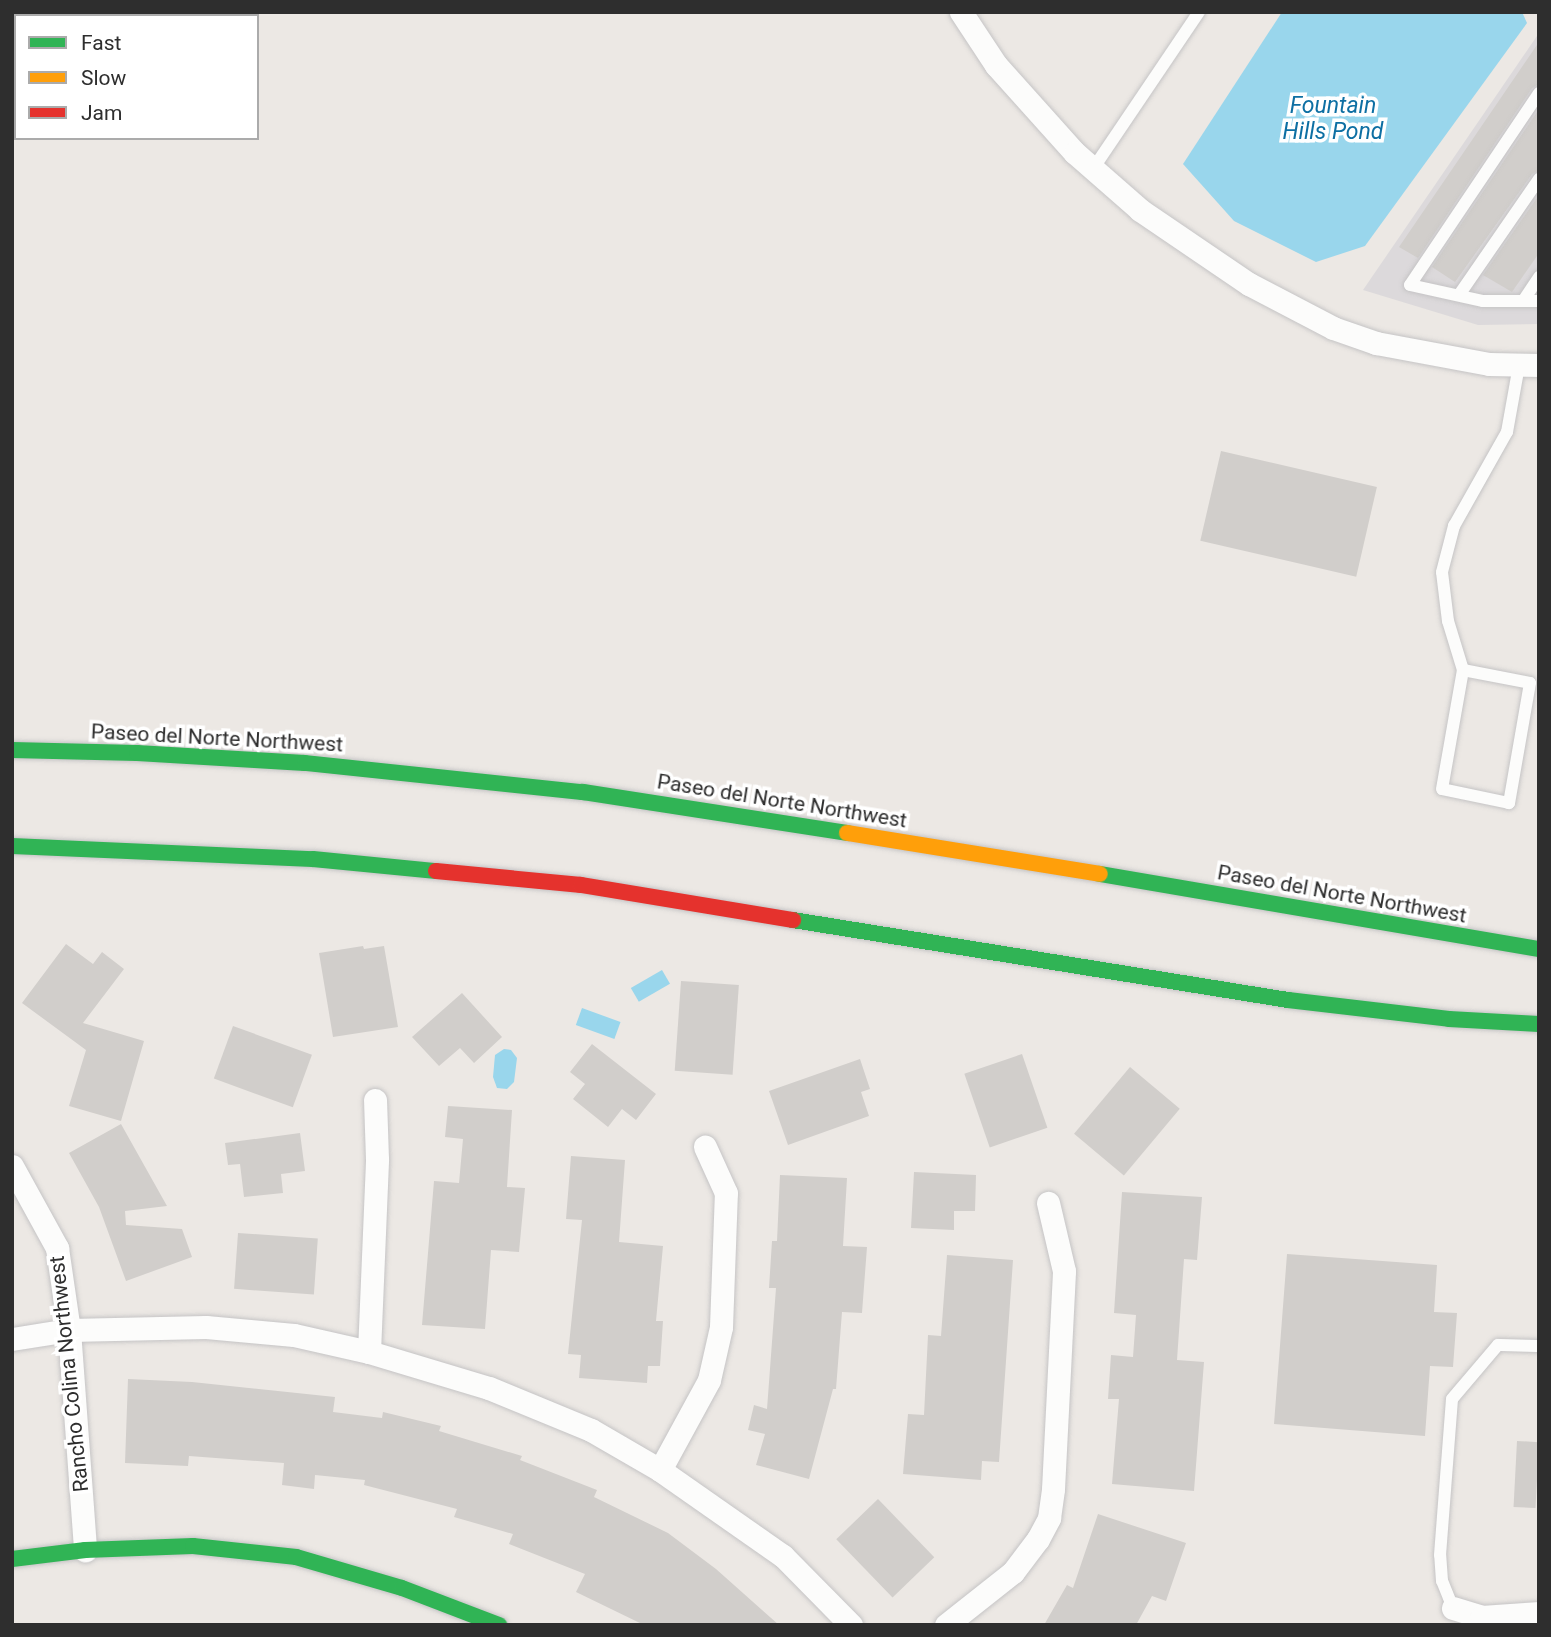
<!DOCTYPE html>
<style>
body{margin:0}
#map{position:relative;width:1551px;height:1637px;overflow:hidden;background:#ece8e4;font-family:Roboto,sans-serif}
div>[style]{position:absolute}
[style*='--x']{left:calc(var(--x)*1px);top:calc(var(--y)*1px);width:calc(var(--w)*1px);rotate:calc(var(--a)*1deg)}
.industrial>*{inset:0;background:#dcd9db}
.water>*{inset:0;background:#99d6ec;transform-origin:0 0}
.building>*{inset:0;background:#d1cecb;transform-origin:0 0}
.roads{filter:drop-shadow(0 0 2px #c5c4c5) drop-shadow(0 0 2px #c5c4c5)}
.lane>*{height:12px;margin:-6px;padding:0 6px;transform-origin:6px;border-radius:6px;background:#fcfcfb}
.street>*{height:23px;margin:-11.5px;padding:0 11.5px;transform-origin:11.5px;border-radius:11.5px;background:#fcfcfb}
.fast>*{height:16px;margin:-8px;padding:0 8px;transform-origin:8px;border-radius:8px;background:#30b455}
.slow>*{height:16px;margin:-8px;padding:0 8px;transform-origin:8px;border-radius:8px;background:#ff9f0a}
.jam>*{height:16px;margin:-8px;padding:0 8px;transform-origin:8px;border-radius:8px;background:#e5322d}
span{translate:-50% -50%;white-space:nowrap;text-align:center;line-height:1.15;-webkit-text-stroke:7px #fff;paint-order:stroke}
.street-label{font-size:21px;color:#2e2e2e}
.water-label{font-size:23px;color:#0d6fa3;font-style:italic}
.frame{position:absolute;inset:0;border:14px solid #2e2e2e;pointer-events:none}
.legend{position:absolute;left:14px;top:14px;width:245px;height:126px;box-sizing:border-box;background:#fff;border:2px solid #ababab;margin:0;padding:9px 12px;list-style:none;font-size:21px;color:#2e2e2e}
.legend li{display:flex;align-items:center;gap:14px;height:35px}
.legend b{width:35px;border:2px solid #ababab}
</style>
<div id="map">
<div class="industrial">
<i style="clip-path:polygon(1539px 33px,1539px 324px,1478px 325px,1363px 290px)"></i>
</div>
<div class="water">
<i style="clip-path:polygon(1282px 12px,1522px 12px,1527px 23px,1365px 246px,1316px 262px,1234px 221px,1183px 164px)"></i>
<i style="left:662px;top:970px;width:16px;height:36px;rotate:60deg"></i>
<i style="left:582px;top:1008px;width:41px;height:18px;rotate:20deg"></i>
<i style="clip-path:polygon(504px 1049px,511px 1050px,517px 1058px,514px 1082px,507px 1089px,497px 1088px,493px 1077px,495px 1055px)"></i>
</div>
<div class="building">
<i style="clip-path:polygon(1539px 42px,1539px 84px,1532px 88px,1418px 258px,1399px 247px)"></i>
<i style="clip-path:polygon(1539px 109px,1539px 170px,1532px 174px,1455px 282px,1432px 267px)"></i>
<i style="clip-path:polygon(1539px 195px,1539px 253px,1512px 292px,1483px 275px)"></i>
<i style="left:1221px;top:451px;width:160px;height:92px;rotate:13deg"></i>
<i style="clip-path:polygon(66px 944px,93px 964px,102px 952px,124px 969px,83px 1023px,144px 1041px,121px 1121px,69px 1106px,86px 1050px,22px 1003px)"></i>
<i style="clip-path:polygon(363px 946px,364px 949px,384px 946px,398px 1027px,333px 1037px,319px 953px)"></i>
<i style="left:681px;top:981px;width:58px;height:90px;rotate:4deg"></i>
<i style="clip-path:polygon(462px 993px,502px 1037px,474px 1063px,460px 1048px,439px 1066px,412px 1037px)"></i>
<i style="left:233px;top:1026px;width:84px;height:56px;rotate:20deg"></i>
<i style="clip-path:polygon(592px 1044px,656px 1094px,636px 1120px,622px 1109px,608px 1127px,573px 1099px,585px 1084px,570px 1072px)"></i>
<i style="left:1022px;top:1054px;width:78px;height:61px;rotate:71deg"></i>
<i style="clip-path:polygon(860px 1059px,870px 1089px,861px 1092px,869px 1116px,788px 1145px,769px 1091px)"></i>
<i style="left:1130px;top:1067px;width:65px;height:87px;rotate:40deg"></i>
<i style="clip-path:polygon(448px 1106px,512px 1110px,507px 1187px,525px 1188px,519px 1252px,491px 1250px,485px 1329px,422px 1325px,434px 1181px,459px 1183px,463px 1139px,445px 1137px)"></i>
<i style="clip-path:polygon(121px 1124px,167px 1206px,125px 1211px,126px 1225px,182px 1229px,192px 1257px,126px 1281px,99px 1207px,69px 1153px)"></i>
<i style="clip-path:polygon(300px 1133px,305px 1171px,281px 1174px,283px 1193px,244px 1197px,240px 1164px,228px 1165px,225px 1143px)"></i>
<i style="clip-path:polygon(571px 1156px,625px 1160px,619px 1242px,663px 1246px,656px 1321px,663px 1321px,660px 1366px,648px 1366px,647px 1383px,579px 1378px,581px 1355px,568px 1354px,582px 1220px,566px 1219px)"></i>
<i style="clip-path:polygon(914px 1172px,976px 1175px,975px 1211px,954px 1211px,954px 1230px,911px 1228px)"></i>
<i style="clip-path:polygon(780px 1175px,847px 1178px,843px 1246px,867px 1247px,862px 1313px,842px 1312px,836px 1389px,833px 1389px,809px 1479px,756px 1465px,765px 1434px,748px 1430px,754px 1405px,767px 1409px,776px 1288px,769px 1288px,772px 1241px,777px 1241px)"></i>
<i style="clip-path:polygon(1122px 1192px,1202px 1197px,1197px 1260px,1184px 1259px,1177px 1360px,1204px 1362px,1194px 1491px,1112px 1484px,1119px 1399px,1108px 1399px,1111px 1355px,1133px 1357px,1136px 1315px,1114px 1313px)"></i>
<i style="left:238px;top:1233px;width:80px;height:56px;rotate:4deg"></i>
<i style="clip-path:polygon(1287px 1254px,1437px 1265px,1434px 1312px,1457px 1313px,1453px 1367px,1430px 1366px,1425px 1436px,1274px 1424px)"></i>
<i style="clip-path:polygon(947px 1255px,1013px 1260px,999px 1462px,982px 1461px,981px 1480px,903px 1474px,908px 1414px,924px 1415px,928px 1335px,941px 1336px)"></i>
<i style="clip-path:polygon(128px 1379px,192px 1382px,335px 1397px,333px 1412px,382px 1418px,383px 1412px,441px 1426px,439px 1431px,522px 1456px,520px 1460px,597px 1490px,594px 1497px,668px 1533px,716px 1569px,779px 1625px,644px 1625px,576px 1592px,585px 1574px,509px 1544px,513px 1534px,454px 1517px,457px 1509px,364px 1485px,365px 1480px,315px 1475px,314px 1489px,282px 1485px,284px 1463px,189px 1456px,188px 1466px,125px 1463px)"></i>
<i style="left:1517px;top:1441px;width:22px;height:66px;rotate:3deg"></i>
<i style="left:878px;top:1499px;width:81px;height:58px;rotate:46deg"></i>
<i style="clip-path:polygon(1098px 1514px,1186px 1543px,1166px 1601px,1152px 1596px,1136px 1625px,1044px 1625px,1067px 1585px,1073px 1588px)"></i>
</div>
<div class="roads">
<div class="lane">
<i style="--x:1539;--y:93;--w:231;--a:123.9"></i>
<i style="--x:1410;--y:285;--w:75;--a:12.4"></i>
<i style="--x:1483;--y:301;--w:56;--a:0"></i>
<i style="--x:1093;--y:169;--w:189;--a:-56"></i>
<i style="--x:1459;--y:295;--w:141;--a:-55.4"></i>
<i style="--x:1523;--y:301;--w:29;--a:-56"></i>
<i style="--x:1463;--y:670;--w:68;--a:11"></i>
<i style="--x:1530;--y:683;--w:122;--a:99.9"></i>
<i style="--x:1509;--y:803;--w:68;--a:-168.2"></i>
<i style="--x:1442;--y:789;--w:121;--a:-80"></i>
<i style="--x:1463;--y:670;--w:51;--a:-107"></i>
<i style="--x:1448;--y:621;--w:49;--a:-97"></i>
<i style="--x:1442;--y:572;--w:48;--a:-75.4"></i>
<i style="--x:1454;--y:526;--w:108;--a:-60.6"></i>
<i style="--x:1507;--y:432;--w:68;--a:-79.8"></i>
<i style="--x:1453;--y:1608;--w:29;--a:-112"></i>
<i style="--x:1442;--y:1581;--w:26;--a:-94"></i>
<i style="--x:1440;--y:1555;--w:156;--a:-85.6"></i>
<i style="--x:1452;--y:1399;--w:71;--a:-49.6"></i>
<i style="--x:1498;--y:1345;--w:41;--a:1.4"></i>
</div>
<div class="street">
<i style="--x:961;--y:12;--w:64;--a:56.6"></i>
<i style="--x:996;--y:65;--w:118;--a:48.1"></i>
<i style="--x:1075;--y:153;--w:86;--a:41.2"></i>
<i style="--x:1140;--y:210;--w:132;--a:34.2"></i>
<i style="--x:1249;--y:284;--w:95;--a:27.6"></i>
<i style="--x:1333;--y:328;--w:46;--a:19.2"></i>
<i style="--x:1376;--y:343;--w:115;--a:10.5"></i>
<i style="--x:1489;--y:364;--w:50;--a:1.1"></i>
<i style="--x:12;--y:1166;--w:94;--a:61.2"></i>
<i style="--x:57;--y:1248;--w:83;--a:81.7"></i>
<i style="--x:69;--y:1330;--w:221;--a:85.8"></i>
<i style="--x:12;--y:1339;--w:58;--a:-9"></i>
<i style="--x:69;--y:1330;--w:137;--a:-1.3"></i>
<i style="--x:206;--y:1327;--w:88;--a:5.2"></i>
<i style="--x:294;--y:1335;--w:77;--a:12.8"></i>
<i style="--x:369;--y:1352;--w:125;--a:16.7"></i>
<i style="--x:489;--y:1388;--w:110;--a:22.4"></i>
<i style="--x:591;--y:1430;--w:80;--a:30.1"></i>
<i style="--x:660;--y:1470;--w:150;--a:35"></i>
<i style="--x:783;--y:1556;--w:97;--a:45.4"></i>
<i style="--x:369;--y:1352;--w:193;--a:-87.6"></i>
<i style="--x:377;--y:1159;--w:59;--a:-91.9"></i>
<i style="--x:660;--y:1470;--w:102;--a:-61.4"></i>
<i style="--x:709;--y:1380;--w:54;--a:-77.2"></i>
<i style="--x:721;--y:1327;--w:134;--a:-87.9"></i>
<i style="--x:726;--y:1193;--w:51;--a:-114.5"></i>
<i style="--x:1453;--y:1608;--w:30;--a:17"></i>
<i style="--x:1482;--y:1617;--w:57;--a:-4"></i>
<i style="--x:946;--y:1625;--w:85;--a:-38.3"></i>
<i style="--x:1013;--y:1572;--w:41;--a:-52.9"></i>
<i style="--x:1038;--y:1539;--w:24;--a:-62"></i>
<i style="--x:1049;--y:1518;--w:29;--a:-82"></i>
<i style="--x:1053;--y:1489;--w:218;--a:-87.1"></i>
<i style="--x:1064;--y:1271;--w:70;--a:-103.2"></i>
</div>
<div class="fast">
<i style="--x:12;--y:750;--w:125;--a:1.4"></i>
<i style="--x:137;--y:753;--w:168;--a:3.4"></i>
<i style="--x:305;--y:763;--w:280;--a:6"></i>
<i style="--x:583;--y:792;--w:267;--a:8.8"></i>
<i style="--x:12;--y:846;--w:301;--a:2.5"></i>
<i style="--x:313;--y:859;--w:124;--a:5.6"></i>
<i style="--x:1100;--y:874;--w:445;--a:9.7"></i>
<i style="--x:793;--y:920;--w:501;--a:9.18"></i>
<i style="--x:1288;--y:1000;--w:162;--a:6.7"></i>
<i style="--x:1449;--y:1019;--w:90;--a:3.2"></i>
<i style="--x:12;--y:1559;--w:74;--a:-7"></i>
<i style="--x:85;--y:1550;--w:108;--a:-2.1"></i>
<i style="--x:193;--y:1546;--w:104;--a:6.1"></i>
<i style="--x:296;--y:1557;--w:110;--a:16.3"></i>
<i style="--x:402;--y:1588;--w:104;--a:20.9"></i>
</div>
<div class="slow">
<i style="--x:847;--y:833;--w:256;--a:9.2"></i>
</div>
<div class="jam">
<i style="--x:436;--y:871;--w:146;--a:5.5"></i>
<i style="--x:581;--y:885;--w:215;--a:9.4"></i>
</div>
</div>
<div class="street-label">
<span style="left:217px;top:738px;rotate:3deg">Paseo del Norte Northwest</span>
<span style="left:782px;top:801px;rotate:9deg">Paseo del Norte Northwest</span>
<span style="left:1342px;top:894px;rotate:10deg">Paseo del Norte Northwest</span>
<span style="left:69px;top:1374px;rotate:-96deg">Rancho Colina Northwest</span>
</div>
<div class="water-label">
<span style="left:1333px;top:119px">Fountain<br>Hills Pond</span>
</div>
<div class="frame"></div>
<ul class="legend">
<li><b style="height:9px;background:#30b455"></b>Fast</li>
<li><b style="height:9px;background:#ff9f0a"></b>Slow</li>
<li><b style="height:9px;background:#e5322d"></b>Jam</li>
</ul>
</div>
